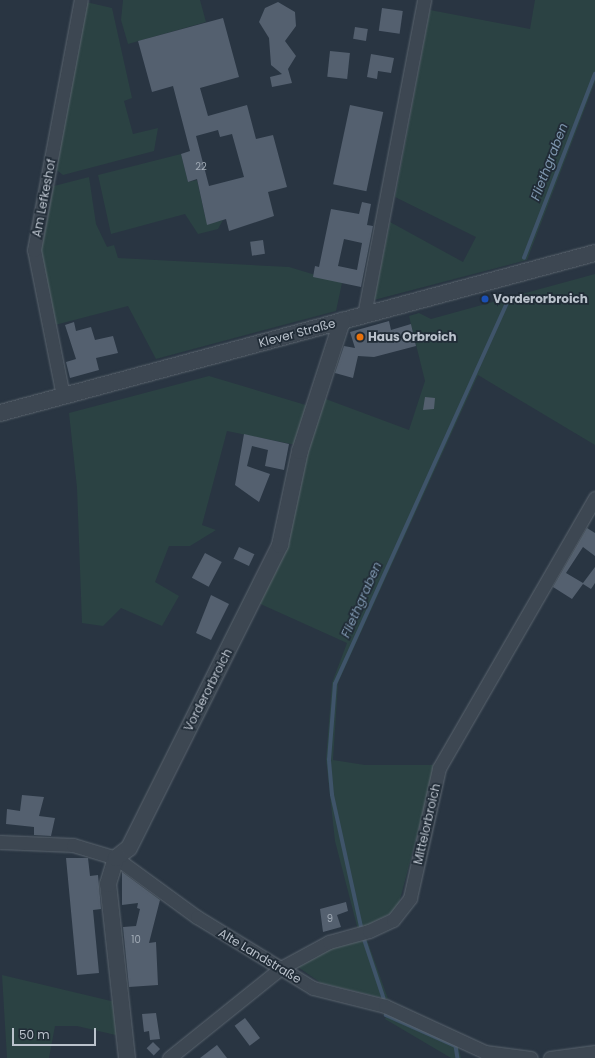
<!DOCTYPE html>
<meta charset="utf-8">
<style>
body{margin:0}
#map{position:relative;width:595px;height:1058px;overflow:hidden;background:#293542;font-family:Poppins,sans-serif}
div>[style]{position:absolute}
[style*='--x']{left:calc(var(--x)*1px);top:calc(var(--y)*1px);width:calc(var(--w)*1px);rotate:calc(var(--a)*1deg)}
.green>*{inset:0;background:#2b4243}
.stream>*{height:3.5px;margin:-1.75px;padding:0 1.75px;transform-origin:1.75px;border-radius:1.75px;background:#3f546a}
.building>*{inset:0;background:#54606f;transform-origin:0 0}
.roads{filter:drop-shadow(0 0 1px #5b656f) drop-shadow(0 0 1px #5b656f)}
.minor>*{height:13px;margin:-6.5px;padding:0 6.5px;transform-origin:6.5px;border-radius:6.5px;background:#3d4752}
.tertiary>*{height:16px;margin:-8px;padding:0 8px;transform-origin:8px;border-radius:8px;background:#3d4752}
.dots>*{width:11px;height:11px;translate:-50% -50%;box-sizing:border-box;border:2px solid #212c37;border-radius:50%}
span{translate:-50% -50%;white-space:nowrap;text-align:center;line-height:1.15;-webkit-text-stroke:3.5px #212c37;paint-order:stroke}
.number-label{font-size:10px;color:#a0aab5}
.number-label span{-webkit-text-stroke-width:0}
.street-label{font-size:12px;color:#bac2cc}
.poi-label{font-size:12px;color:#bac2cc;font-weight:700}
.left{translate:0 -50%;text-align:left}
.water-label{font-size:13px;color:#7c94ac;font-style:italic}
.scale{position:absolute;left:12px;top:1028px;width:84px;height:18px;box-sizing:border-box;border:2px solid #bac2cc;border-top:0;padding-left:5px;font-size:12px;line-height:14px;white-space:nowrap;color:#bac2cc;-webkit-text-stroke:3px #212c37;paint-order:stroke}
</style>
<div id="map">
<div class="green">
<i style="clip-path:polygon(123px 0,200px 0,206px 22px,128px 44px,121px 20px)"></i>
<i style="clip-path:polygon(535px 0,595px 0,595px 82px,527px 260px,374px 300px,390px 222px,463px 262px,476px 237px,395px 197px,430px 10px,530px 29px)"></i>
<i style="clip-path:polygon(86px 2px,112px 8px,132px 98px,124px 101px,133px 134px,158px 128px,154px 151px,63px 175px,54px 168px)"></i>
<i style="clip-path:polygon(181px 154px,188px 182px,197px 180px,205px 216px,215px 217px,216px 222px,223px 220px,218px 229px,198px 234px,185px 214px,111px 234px,98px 175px)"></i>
<i style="clip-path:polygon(89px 177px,96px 224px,107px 247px,114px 245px,118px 258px,289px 267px,342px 283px,336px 311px,156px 359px,128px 306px,51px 326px,37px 252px,50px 187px)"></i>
<i style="clip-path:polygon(595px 274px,595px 445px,478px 375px,338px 683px,333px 760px,365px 765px,436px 765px,399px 903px,393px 912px,358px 930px,335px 841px,326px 759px,332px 683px,347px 643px,256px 602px,323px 398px,409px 430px,425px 381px,409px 316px,419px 313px,431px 319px)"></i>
<i style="clip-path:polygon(209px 376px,309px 406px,296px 445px,227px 431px,202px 525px,216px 530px,190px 546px,169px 546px,155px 582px,179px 596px,162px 626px,121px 608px,103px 626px,82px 623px,77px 488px,69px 413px)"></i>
<i style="clip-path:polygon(366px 937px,388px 999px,321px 983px,295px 965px,329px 947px)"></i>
<i style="clip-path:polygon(2px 975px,111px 1001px,118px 999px,120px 1036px,77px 1026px,55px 1026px,49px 1058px,7px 1058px)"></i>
<i style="clip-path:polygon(388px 1011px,458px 1045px,461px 1058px,451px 1058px,385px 1019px)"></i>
</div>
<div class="stream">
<i style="--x:524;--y:258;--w:197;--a:-68.9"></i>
<i style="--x:361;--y:927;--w:135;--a:-102.4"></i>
<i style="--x:332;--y:795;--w:35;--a:-95"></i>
<i style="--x:329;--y:760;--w:76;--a:-85.5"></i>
<i style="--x:335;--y:684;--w:422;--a:-65.7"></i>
<i style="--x:364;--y:938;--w:63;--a:71.6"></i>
<i style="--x:386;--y:1015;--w:77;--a:23.9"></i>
<i style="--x:456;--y:1046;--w:12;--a:81"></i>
</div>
<div class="building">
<i style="clip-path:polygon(278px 2px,295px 12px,296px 26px,285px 41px,296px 56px,288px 69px,292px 83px,272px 87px,270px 77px,282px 74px,271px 65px,269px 38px,259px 22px,265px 8px)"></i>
<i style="left:382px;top:8px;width:21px;height:23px;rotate:8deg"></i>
<i style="clip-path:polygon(evenodd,223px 18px,239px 77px,200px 88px,208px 116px,247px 105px,256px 139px,273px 135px,287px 187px,268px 192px,274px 216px,229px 231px,226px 219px,207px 225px,197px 179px,188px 182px,181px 154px,190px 151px,173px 86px,152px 92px,138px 41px,223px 18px,218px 130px,220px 137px,232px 134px,244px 177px,209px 186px,196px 136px,218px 130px)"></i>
<i style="left:355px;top:27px;width:13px;height:12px;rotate:9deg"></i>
<i style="left:330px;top:51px;width:20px;height:26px;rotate:6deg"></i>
<i style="clip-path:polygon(371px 54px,394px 58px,391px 73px,378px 71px,377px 79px,367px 77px)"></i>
<i style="left:350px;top:105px;width:34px;height:81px;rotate:12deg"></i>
<i style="clip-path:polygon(evenodd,362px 202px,371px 204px,367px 225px,373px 226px,361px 287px,313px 277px,315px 266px,319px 267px,331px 209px,359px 214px,362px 202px,344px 239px,362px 243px,357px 270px,338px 266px,344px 239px)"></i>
<i style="left:263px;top:240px;width:14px;height:13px;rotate:82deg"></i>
<i style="clip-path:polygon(389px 321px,391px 330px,411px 324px,416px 346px,374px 357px,358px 356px,353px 378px,335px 373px,344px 346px,355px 348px,350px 332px)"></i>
<i style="clip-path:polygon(74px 322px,76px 331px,91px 327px,95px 340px,113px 336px,118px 353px,96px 358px,99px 370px,70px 378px,66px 362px,76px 359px,65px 325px)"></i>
<i style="clip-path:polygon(425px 397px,435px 398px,434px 409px,423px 410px)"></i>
<i style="clip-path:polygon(244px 434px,289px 444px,284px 470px,265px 466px,268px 450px,252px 446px,247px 466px,270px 474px,259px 502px,235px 485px)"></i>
<i style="clip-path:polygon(587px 528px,595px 533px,595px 556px,583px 547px,566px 573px,583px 583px,595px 567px,595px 583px,591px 589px,583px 584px,572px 599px,553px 587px)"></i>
<i style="left:239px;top:547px;width:17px;height:13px;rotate:25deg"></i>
<i style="left:205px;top:553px;width:19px;height:28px;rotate:28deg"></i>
<i style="clip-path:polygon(211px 595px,229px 604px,211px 640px,196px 633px)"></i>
<i style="clip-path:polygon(22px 795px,44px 797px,39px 816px,55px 818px,51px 836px,34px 835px,34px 827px,6px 824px,7px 809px,20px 811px)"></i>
<i style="clip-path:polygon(66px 858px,88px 858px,90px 876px,98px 875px,101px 909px,93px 910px,99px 973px,77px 975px)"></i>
<i style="clip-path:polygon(122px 872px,160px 900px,149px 943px,156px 942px,158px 985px,129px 987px,123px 927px,136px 926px,140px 909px,137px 908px,138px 903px,122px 905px)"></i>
<i style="clip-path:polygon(346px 902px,348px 911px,337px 915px,341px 927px,323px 932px,320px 909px)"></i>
<i style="clip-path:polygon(156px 1013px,160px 1039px,150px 1040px,149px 1031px,144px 1032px,142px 1014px)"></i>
<i style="left:245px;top:1018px;width:25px;height:13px;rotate:53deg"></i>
<i style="left:153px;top:1042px;width:10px;height:9px;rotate:45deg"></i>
<i style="clip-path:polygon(217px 1045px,227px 1058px,200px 1058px)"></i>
</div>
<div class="roads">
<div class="minor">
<i style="--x:364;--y:315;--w:321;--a:-79.2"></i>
<i style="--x:63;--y:396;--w:149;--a:-101.2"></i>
<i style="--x:34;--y:250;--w:254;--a:-79.4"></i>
<i style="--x:0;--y:842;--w:73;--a:2.4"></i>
<i style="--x:73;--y:845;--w:45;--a:16.8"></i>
<i style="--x:116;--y:858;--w:100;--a:36.1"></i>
<i style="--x:197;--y:917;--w:136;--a:31.5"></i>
<i style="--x:313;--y:988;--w:74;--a:14"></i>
<i style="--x:385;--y:1006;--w:110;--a:24.7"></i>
<i style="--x:485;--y:1052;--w:46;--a:7.4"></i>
<i style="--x:169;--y:1058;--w:144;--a:-38.8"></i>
<i style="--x:281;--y:968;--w:55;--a:-28.4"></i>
<i style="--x:329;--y:942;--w:41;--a:-15.4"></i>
<i style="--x:369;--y:931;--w:26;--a:-25"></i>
<i style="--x:393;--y:920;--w:28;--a:-52"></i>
<i style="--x:410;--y:898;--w:133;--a:-77.4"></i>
<i style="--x:439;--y:768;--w:312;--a:-60"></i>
<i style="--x:550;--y:1058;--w:45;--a:-7.6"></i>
</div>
<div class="tertiary">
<i style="--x:0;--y:413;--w:616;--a:-15.05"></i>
<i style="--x:127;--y:1058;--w:175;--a:-96.2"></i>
<i style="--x:108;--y:884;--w:27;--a:-73"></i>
<i style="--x:116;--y:858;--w:16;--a:-38"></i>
<i style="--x:129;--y:848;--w:339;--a:-63.5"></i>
<i style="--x:280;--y:545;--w:96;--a:-78"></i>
<i style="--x:300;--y:451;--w:137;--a:-72.1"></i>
</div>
</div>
<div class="dots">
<i style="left:485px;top:299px;background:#1a4fb4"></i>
<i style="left:360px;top:337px;background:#e8710a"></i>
</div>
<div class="number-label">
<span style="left:201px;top:167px">22</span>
<span style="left:330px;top:919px">9</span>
<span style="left:136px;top:940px">10</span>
</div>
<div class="street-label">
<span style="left:44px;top:198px;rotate:-79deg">Am Lefkeshof</span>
<span style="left:297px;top:333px;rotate:-15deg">Klever Straße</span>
<span style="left:208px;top:690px;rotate:-63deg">Vorderorbroich</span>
<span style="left:427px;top:824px;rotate:-77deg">Mittelorbroich</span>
<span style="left:260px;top:956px;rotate:31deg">Alte Landstraße</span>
</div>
<div class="poi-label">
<span class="left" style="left:493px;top:299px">Vorderorbroich</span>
<span class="left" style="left:368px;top:337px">Haus Orbroich</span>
</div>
<div class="water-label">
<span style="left:550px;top:162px;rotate:-69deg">Fliethgraben</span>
<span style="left:362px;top:600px;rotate:-66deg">Fliethgraben</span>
</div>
<div class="scale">50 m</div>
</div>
